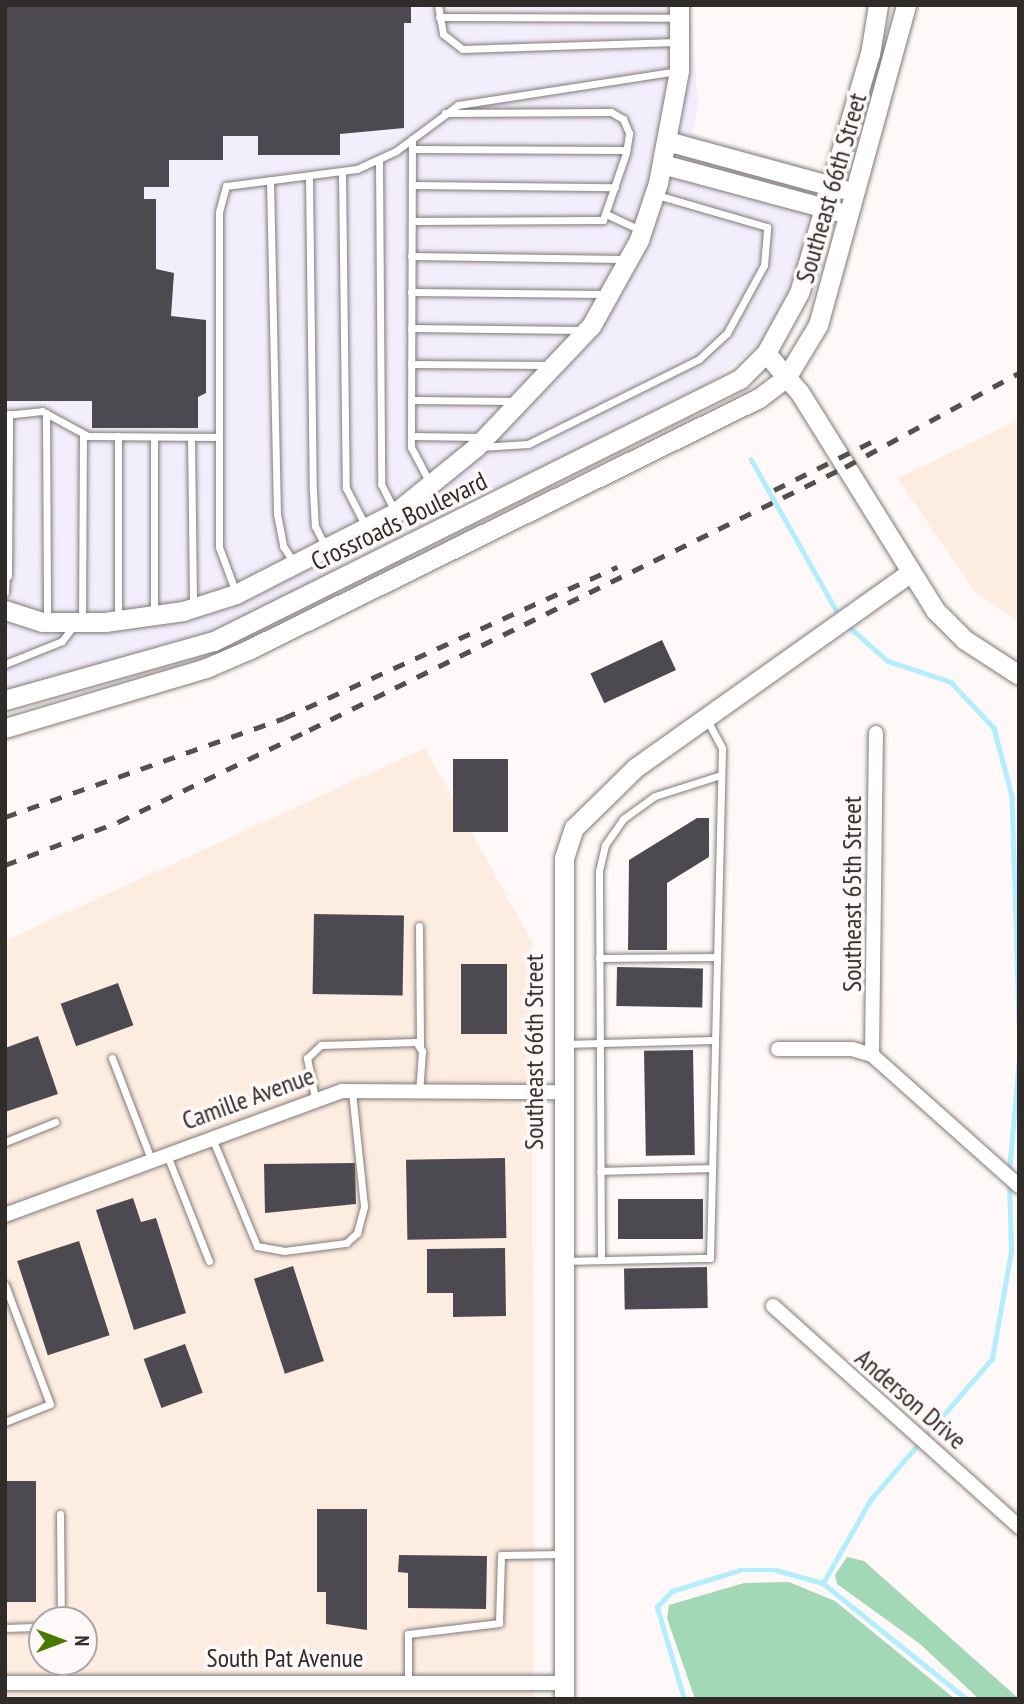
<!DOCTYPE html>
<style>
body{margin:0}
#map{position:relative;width:1024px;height:1704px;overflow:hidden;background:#fef9f8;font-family:"PT Sans Narrow",sans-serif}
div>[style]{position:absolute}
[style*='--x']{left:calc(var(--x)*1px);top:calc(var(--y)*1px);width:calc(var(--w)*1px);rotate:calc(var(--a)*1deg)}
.commercial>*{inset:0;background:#f2eefc}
.industrial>*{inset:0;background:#fdede1}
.green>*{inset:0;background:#a3d8b7}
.stream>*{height:4.5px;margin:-2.25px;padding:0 2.25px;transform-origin:2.25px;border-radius:2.25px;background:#b2eefe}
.building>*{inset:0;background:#4c4951;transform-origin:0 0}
.roads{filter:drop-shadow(0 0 2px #837a76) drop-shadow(0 0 2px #837a76)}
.lane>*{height:7px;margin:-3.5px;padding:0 3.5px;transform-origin:3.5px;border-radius:3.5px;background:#fff}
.street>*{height:14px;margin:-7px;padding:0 7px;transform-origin:7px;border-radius:7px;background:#fff}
.secondary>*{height:19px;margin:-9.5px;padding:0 9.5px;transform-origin:9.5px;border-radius:9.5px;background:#fff}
.rail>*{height:4.5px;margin-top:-2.25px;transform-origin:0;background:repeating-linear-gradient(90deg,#54504e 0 12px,transparent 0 24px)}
span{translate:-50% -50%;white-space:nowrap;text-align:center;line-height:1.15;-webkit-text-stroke:7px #fef9f8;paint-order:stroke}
.street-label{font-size:26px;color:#302c2a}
.frame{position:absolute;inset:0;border:7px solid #302c2a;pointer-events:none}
.north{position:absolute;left:28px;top:1606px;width:70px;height:70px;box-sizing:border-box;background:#fef9f8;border:2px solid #aca7a6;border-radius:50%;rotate:90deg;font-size:19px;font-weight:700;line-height:28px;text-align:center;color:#302c2a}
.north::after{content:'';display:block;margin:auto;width:24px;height:32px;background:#497901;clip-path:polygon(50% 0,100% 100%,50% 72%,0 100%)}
</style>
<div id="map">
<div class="commercial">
<i style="clip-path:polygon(5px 5px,690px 5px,698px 106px,692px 133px,819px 170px,797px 271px,766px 340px,688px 399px,207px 634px,5px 692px)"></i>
</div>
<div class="industrial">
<i style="clip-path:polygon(1019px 420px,1019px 622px,975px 592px,897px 478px)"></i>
<i style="clip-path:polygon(evenodd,425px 748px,532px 942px,534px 1699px,5px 1699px,5px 941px,425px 748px,42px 1620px,84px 1620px,84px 1662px,42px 1662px,42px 1620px)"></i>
</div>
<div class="green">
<i style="clip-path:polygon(847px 1557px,864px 1561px,1019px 1699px,979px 1699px,920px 1644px,837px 1584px,835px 1575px)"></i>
<i style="clip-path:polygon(789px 1582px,835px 1601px,955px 1699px,695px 1699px,667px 1618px,669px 1605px,744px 1583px)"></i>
</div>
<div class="stream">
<i style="--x:751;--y:459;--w:179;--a:60.6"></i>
<i style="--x:846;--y:624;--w:56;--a:41.4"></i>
<i style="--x:888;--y:661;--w:66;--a:18.4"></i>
<i style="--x:951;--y:682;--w:63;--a:46.9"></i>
<i style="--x:994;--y:728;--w:70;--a:75.2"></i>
<i style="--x:1012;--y:796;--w:227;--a:88.2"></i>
<i style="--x:1009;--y:1172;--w:114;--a:-85"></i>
<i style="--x:823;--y:1583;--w:97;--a:-60.3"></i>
<i style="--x:871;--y:1499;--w:185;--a:-49.2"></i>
<i style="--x:992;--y:1359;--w:110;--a:-80"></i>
<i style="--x:1011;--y:1251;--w:70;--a:-91.6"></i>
<i style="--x:684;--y:1699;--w:96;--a:-106.4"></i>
<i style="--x:657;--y:1607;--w:22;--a:-47"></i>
<i style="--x:672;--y:1591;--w:71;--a:-17.2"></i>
<i style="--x:740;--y:1570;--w:36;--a:0"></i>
<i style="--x:776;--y:1570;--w:49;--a:15.5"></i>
<i style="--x:823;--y:1583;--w:185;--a:38.9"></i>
</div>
<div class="building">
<i style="clip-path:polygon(5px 5px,411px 5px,411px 23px,404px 23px,404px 128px,340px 134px,340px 155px,258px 155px,258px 136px,223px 136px,223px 160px,169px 160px,169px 187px,144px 187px,144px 199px,156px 199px,156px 269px,174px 273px,171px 316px,206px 320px,206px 393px,198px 397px,198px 428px,92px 428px,92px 401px,7px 401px)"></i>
<i style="left:662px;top:640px;width:33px;height:79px;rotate:65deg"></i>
<i style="left:453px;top:759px;width:55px;height:73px"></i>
<i style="clip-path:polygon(697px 818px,709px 818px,709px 857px,667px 883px,667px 950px,628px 950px,629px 860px)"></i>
<i style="left:314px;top:914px;width:90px;height:80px;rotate:1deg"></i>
<i style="left:507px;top:964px;width:70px;height:46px;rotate:90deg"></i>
<i style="left:617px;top:967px;width:86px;height:39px;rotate:1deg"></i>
<i style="left:118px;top:983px;width:45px;height:61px;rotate:70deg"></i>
<i style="clip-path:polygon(38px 1036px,58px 1094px,5px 1112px,5px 1048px)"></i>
<i style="left:693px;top:1050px;width:105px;height:49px;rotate:89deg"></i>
<i style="left:505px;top:1158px;width:80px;height:99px;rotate:89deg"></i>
<i style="clip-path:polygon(355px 1163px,356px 1204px,265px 1213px,264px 1164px)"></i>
<i style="clip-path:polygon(133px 1198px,141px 1222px,156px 1218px,186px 1313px,134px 1330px,96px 1210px)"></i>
<i style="left:618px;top:1199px;width:85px;height:40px"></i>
<i style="left:79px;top:1241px;width:99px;height:65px;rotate:72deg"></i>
<i style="clip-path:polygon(505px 1248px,506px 1316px,453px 1317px,453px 1293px,427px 1293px,427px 1249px)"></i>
<i style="left:293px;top:1266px;width:100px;height:41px;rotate:72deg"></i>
<i style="left:707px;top:1267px;width:41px;height:83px;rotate:89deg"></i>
<i style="left:185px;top:1344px;width:52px;height:44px;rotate:70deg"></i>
<i style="left:5px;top:1481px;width:31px;height:121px"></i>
<i style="clip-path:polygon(317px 1509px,367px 1509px,367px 1630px,326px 1624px,326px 1592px,317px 1592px)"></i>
<i style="clip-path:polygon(399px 1555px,487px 1556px,486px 1609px,408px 1608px,408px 1573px,398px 1572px)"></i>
</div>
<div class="roads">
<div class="lane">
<i style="--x:438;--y:5;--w:29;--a:80"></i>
<i style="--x:443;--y:34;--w:24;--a:38"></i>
<i style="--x:462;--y:49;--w:214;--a:-1.9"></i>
<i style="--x:439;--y:17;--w:237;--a:0.2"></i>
<i style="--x:412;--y:139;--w:308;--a:90.2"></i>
<i style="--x:411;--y:447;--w:41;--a:62.2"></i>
<i style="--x:412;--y:149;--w:214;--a:0.3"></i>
<i style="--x:379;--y:161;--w:323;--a:89.6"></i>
<i style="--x:381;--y:484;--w:29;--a:63"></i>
<i style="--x:342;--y:174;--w:314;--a:89.3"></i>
<i style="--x:346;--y:488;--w:42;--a:62.8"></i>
<i style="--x:309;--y:178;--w:313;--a:89.3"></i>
<i style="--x:313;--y:491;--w:35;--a:87"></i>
<i style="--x:315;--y:526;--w:22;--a:63"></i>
<i style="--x:270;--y:180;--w:334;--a:88.8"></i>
<i style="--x:277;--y:514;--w:33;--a:79"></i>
<i style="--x:283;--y:546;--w:20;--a:57"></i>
<i style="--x:412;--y:185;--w:203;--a:0.6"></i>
<i style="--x:606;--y:214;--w:38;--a:25"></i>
<i style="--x:412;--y:221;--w:191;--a:-0.3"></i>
<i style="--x:603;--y:220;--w:71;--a:-71.1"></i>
<i style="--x:626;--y:153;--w:20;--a:-81"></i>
<i style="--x:629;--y:133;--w:15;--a:-113"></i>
<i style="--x:623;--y:119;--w:14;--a:-150"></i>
<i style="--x:611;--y:112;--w:166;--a:179.7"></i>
<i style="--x:411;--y:256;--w:213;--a:0.8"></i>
<i style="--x:411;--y:292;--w:194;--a:0.6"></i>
<i style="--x:411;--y:328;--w:171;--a:0.7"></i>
<i style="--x:411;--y:364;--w:139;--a:0.4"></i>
<i style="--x:411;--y:400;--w:104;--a:0.6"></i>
<i style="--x:46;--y:413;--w:206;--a:89.7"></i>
<i style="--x:5;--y:415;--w:37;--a:-6"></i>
<i style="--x:42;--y:411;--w:52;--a:28.5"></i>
<i style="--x:88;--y:436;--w:131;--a:0.4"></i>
<i style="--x:118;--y:436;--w:181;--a:90"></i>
<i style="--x:411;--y:436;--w:71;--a:0.8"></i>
<i style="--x:191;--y:437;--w:168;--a:89.3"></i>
<i style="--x:480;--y:447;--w:48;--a:-3.6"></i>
<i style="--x:528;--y:444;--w:191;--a:-26.4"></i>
<i style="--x:699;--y:359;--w:38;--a:-43"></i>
<i style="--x:727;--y:333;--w:77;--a:-61.4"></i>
<i style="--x:764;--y:265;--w:38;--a:-85"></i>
<i style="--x:767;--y:227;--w:115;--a:-163.8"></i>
<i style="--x:8;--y:576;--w:162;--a:-89.6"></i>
<i style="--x:5;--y:592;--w:21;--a:-87"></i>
<i style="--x:236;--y:593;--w:49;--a:-110.3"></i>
<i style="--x:219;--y:547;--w:335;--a:-90"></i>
<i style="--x:219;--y:212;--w:27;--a:-75"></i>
<i style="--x:226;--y:186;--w:132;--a:-7.4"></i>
<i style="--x:357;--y:169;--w:43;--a:-24.8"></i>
<i style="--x:396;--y:151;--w:77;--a:-36.6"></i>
<i style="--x:458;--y:105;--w:223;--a:-8.8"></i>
<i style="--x:154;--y:614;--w:177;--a:-90"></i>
<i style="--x:82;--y:622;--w:187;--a:-89.7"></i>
<i style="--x:5;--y:664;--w:61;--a:-22"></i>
<i style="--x:62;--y:641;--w:20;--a:-53"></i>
<i style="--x:419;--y:926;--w:121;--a:89.5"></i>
<i style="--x:599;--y:958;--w:117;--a:-0.5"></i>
<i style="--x:564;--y:1044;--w:150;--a:-1.5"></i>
<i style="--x:112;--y:1058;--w:108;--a:68.9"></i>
<i style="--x:315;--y:1098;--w:41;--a:-101.3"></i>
<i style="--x:307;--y:1058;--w:19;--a:-43"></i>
<i style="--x:321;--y:1045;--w:95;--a:-1.8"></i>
<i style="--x:416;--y:1042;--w:11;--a:56"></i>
<i style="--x:422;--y:1051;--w:39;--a:94"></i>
<i style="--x:212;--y:1138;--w:117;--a:67.4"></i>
<i style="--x:257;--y:1246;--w:27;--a:10"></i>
<i style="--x:284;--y:1251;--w:63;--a:-7.4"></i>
<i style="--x:346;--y:1243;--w:15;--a:-42"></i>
<i style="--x:357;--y:1233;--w:28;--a:-75"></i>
<i style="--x:364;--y:1206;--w:116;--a:-96"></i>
<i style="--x:5;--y:1142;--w:54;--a:-21.8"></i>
<i style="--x:167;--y:1155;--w:114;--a:68.4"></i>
<i style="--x:600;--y:1171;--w:111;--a:-1.5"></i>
<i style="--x:601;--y:1260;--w:389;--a:-90.3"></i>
<i style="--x:599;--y:871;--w:27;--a:-77"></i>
<i style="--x:605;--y:845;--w:32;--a:-55"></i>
<i style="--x:623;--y:819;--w:39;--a:-36"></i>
<i style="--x:655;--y:796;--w:69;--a:-17.7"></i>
<i style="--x:564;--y:1261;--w:146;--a:-1.2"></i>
<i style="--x:710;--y:1258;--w:510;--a:-88.65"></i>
<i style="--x:722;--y:748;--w:32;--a:-118"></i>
<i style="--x:5;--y:1285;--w:127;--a:69.3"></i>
<i style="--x:50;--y:1404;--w:48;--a:158.2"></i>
<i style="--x:60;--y:1514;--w:106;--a:89.5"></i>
<i style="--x:5;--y:1628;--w:37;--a:-2"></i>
<i style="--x:62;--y:1662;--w:20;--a:87"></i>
<i style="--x:408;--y:1682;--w:48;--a:-90"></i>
<i style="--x:408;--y:1634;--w:92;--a:-6.9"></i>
<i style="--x:499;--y:1623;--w:68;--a:-88.3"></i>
<i style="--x:501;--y:1555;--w:62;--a:-0.9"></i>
</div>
<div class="street">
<i style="--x:778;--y:1049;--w:74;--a:0"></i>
<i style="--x:852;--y:1049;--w:21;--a:17"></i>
<i style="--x:872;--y:1055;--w:197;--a:41.7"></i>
<i style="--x:872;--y:1055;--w:322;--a:-89.3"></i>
<i style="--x:5;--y:1215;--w:359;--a:-20.2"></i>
<i style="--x:342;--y:1091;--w:218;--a:0.3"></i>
<i style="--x:773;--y:1306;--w:331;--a:41.9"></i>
<i style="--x:5;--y:1683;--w:559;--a:0"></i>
</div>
<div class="secondary">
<i style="--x:667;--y:141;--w:181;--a:15.3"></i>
<i style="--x:662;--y:164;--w:180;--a:15.1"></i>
<i style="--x:766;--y:353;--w:52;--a:49.6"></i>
<i style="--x:800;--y:393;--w:256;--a:58.1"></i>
<i style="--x:935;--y:610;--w:42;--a:45"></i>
<i style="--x:965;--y:640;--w:64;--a:32.9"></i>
<i style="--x:5;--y:610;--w:39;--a:18"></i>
<i style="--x:42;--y:622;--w:63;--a:0"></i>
<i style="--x:105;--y:622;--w:79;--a:-8"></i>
<i style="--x:183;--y:611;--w:56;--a:-17.8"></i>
<i style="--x:236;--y:594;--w:180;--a:-27.1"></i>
<i style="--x:396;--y:512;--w:103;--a:-39.1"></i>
<i style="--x:476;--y:447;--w:167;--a:-46.5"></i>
<i style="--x:591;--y:326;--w:98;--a:-60.8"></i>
<i style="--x:639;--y:240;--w:60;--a:-71.6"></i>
<i style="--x:658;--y:183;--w:114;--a:-79.4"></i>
<i style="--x:679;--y:71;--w:66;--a:-90"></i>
<i style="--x:5;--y:700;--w:217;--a:-15.8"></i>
<i style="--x:214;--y:641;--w:588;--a:-26.48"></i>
<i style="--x:740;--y:379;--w:37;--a:-45"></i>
<i style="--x:766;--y:353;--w:68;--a:-61.2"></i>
<i style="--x:799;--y:293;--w:249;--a:-73.5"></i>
<i style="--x:870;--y:54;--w:50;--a:-80.7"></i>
<i style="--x:5;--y:728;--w:210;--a:-16.6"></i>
<i style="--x:206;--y:668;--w:46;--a:-23.2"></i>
<i style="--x:248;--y:650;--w:570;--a:-26.25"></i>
<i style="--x:759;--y:398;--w:34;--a:-37"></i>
<i style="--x:786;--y:378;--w:62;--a:-58.9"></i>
<i style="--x:818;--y:325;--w:332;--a:-74.6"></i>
<i style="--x:564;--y:1699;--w:841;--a:-90"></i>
<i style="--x:564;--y:858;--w:32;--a:-72"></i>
<i style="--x:574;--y:828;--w:86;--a:-44.5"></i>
<i style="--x:635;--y:768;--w:335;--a:-35.4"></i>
</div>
</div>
<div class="rail">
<i style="--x:774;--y:490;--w:115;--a:-26.3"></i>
<i style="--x:5;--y:817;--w:296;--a:-19.5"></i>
<i style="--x:284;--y:718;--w:366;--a:-24.4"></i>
<i style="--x:5;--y:865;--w:121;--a:-20.8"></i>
<i style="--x:118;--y:822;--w:212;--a:-25.7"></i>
<i style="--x:309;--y:730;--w:597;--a:-26.14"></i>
<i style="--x:845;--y:467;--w:198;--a:-28.4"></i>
</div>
<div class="street-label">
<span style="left:831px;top:188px;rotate:-74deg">Southeast 66th Street</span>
<span style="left:399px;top:521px;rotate:-26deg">Crossroads Boulevard</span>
<span style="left:852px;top:894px;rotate:-90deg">Southeast 65th Street</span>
<span style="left:534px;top:1052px;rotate:-90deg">Southeast 66th Street</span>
<span style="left:248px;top:1098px;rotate:-20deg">Camille Avenue</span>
<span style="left:911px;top:1399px;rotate:41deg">Anderson Drive</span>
<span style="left:285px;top:1658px">South Pat Avenue</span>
</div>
<div class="frame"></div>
<div class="north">N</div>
</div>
